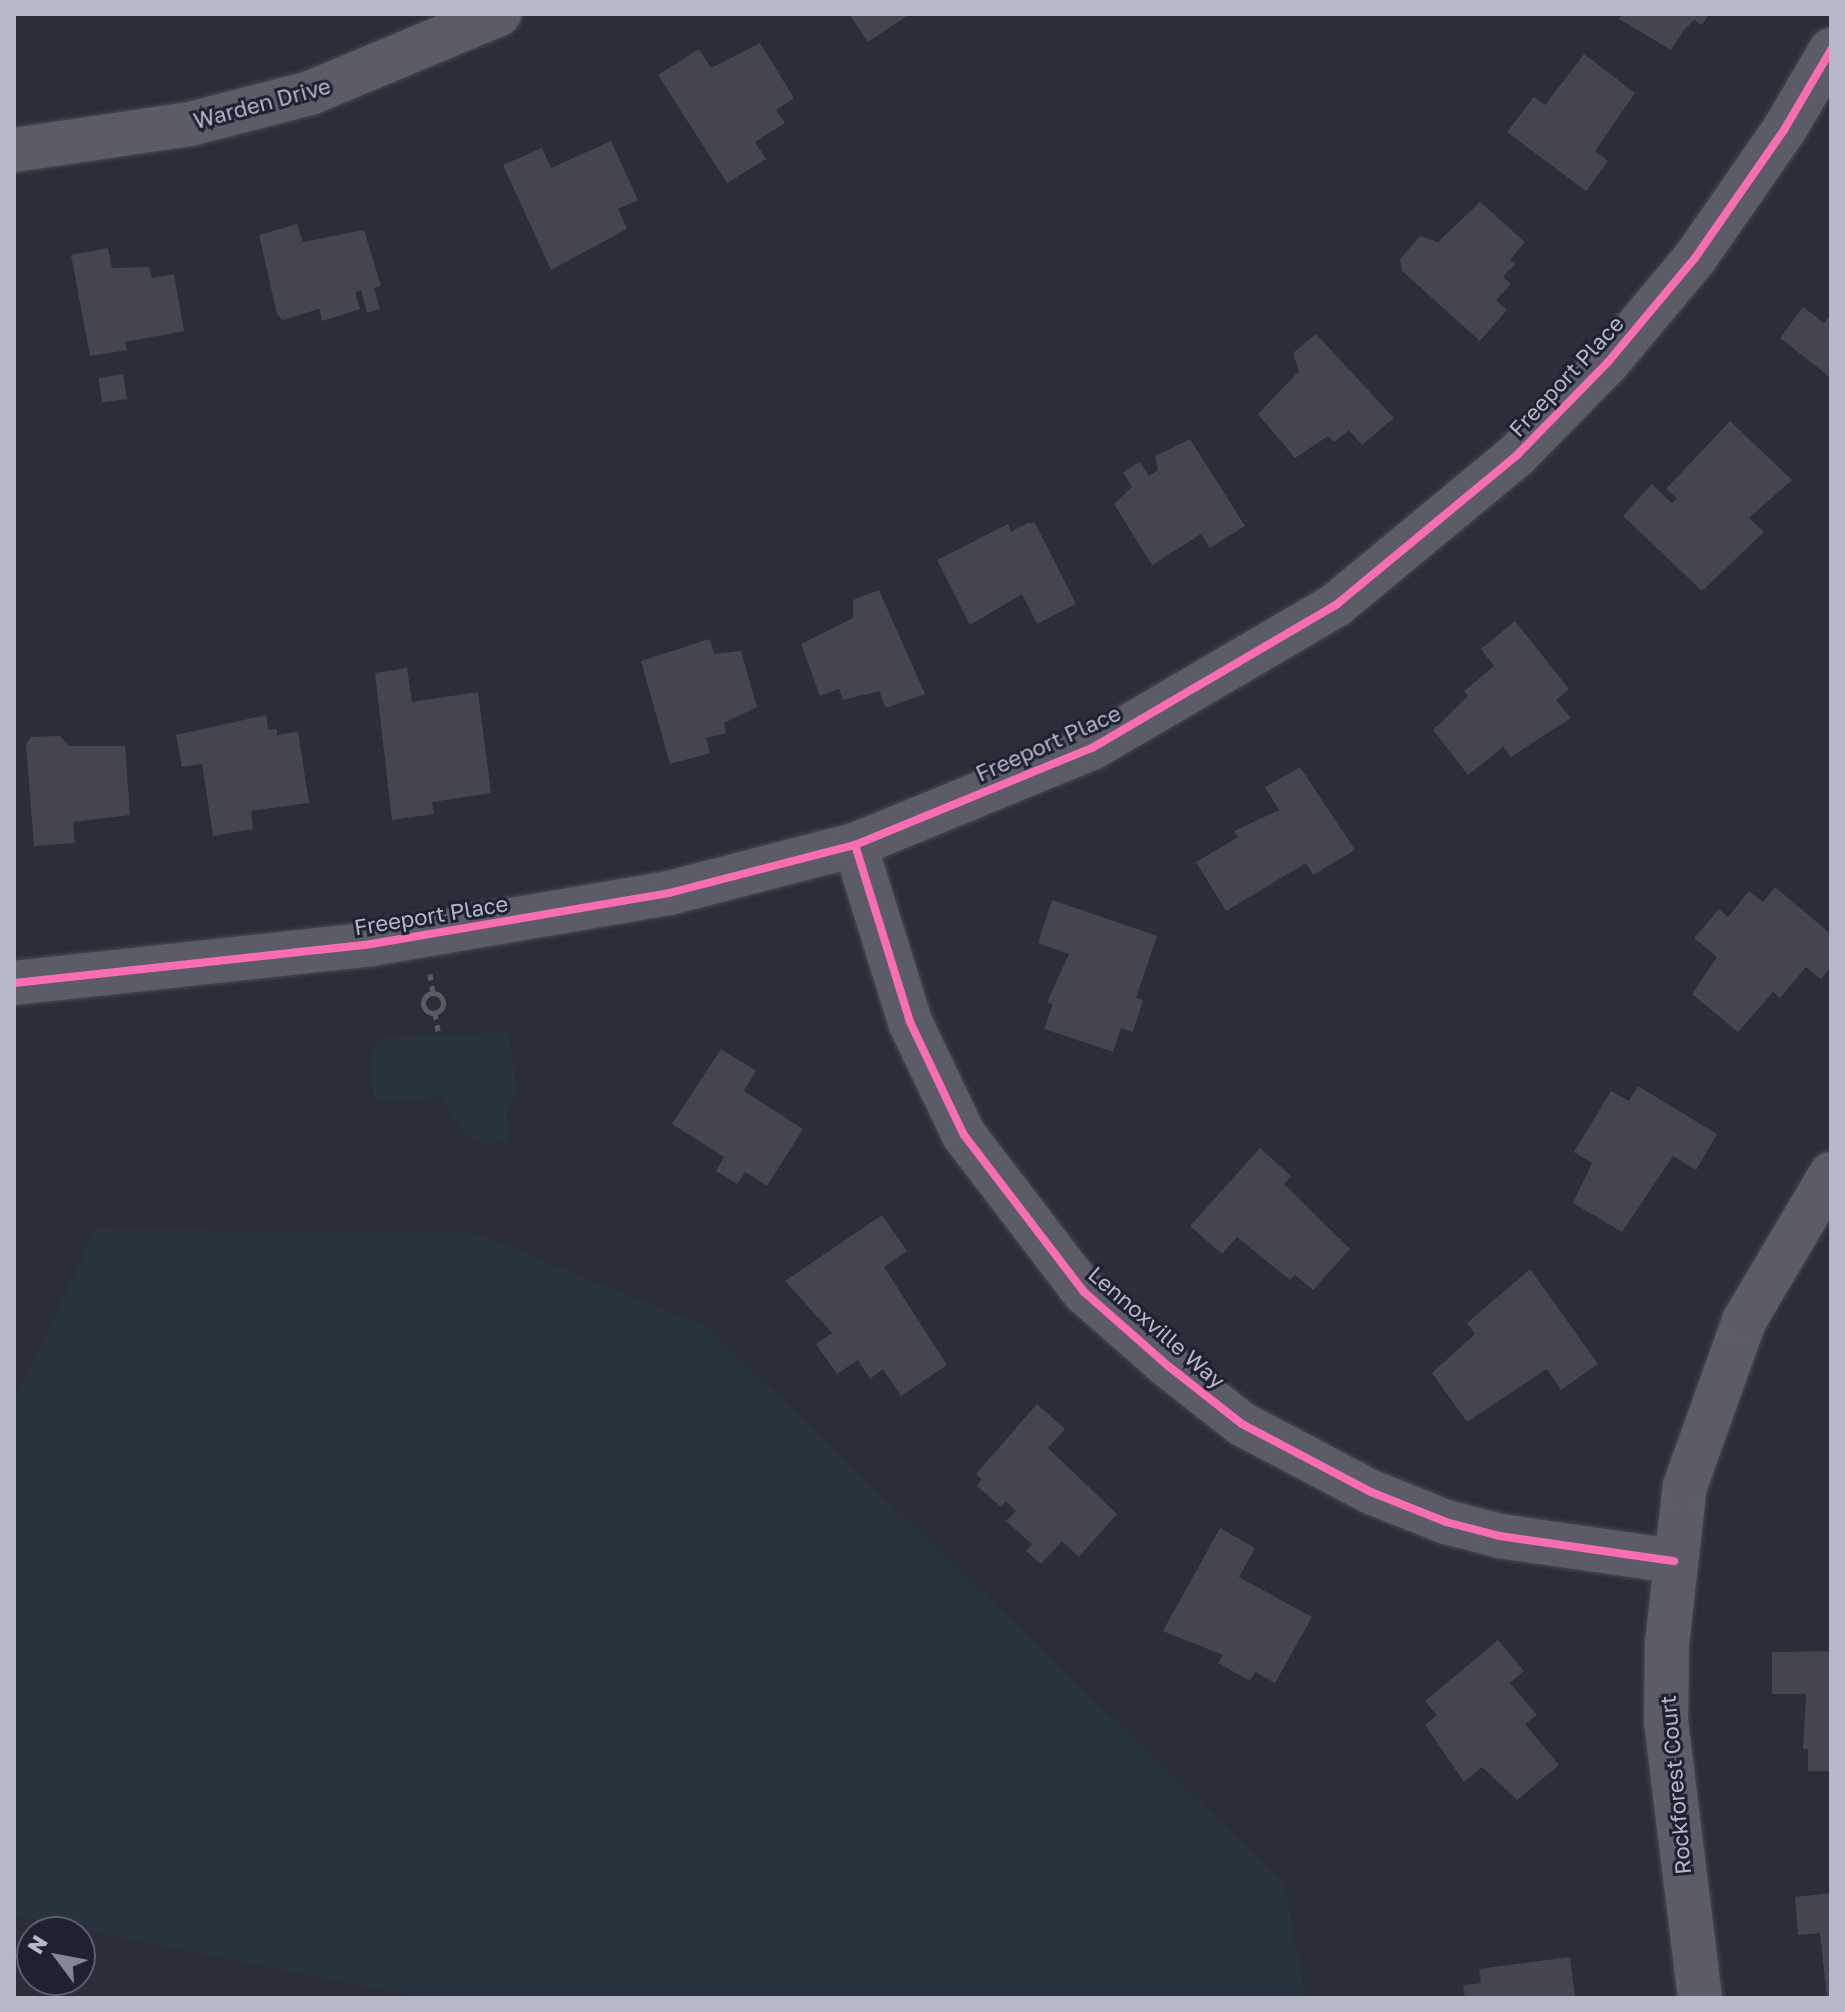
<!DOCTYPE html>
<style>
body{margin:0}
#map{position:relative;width:1845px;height:2012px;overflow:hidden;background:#2b2d38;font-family:"Golos Text",sans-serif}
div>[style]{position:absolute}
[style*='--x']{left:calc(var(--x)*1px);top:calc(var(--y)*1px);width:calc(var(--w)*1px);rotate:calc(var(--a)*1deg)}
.green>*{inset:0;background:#28343d}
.building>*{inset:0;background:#44454e;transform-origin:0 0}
.path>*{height:5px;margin-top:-2.5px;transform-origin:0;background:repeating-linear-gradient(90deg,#595b62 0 6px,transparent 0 12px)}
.path>.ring{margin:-2.5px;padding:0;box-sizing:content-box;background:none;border:5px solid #595b62;border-radius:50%}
.roads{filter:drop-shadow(0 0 2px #474951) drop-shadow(0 0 2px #474951)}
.minor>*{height:44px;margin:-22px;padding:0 22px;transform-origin:22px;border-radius:22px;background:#5b5c66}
.cycleway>*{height:8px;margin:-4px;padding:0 4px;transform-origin:4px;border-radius:4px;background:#f96db3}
span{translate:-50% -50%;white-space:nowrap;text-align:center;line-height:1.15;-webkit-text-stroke:6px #1f2132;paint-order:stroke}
.street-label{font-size:22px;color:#b6b7c8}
.frame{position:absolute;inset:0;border:16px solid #b6b7c8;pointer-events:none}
.north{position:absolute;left:16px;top:1916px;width:80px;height:80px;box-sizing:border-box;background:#1f2132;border:2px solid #5b5d6e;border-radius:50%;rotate:302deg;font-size:22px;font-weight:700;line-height:32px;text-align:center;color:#b6b7c8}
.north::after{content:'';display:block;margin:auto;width:28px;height:36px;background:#858796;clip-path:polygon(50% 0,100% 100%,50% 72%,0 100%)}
</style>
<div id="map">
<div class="green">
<i style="clip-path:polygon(509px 1032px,517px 1093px,506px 1113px,509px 1140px,482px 1145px,462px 1131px,441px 1097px,385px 1103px,374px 1096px,371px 1061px,379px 1038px)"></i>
<i style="clip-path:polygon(96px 1229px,476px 1233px,707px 1327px,1284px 1883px,1306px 1998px,421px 1998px,14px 1916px,14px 1400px)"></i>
</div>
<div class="building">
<i style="clip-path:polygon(849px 14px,910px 14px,868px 42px)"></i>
<i style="clip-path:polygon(1623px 14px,1709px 14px,1702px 25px,1694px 20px,1684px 30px,1671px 50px,1619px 19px)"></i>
<i style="clip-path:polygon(760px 43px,794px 98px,776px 110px,785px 123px,755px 142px,766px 159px,727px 183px,658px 75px,699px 49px,711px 68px)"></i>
<i style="clip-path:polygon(1584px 54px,1635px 93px,1595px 151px,1608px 161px,1586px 191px,1507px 132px,1534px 97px,1545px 105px)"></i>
<i style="clip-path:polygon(611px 141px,638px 200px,618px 209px,627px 229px,551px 270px,503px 165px,542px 148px,551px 168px)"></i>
<i style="clip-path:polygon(1480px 202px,1525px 242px,1510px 260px,1515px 264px,1503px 277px,1511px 284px,1496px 300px,1507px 310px,1480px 341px,1402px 271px,1400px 259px,1420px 236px,1438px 242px)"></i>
<i style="clip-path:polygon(297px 224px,303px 242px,364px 230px,381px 286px,374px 288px,380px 309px,367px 313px,361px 290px,355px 292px,360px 309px,322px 321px,319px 309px,283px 320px,277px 314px,259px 235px)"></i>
<i style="clip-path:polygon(108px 248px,112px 268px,149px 267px,152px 278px,174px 274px,184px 331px,125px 342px,127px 350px,90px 356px,71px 255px)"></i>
<i style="clip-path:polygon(1803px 307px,1824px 323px,1831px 315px,1831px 378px,1780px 338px)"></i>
<i style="clip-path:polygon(1316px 334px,1394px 418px,1362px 445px,1349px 430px,1334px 442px,1328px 436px,1295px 458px,1258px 414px,1299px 371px,1293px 353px)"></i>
<i style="left:123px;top:374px;width:25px;height:25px;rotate:81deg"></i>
<i style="clip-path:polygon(1730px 421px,1792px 480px,1749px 518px,1764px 532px,1702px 591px,1623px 516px,1652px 484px,1672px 503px,1677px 498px,1666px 489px)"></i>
<i style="clip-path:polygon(1190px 439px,1245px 526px,1210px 548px,1201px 534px,1152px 565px,1114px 504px,1132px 487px,1123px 472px,1140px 462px,1149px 476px,1158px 470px,1155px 456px)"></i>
<i style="clip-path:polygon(1027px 523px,1035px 523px,1076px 604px,1037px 624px,1022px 594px,970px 625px,937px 560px,1008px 524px,1011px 532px)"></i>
<i style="clip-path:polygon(879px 590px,925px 694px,886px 708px,879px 691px,843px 700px,839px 689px,820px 696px,801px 644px,853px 618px,853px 600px)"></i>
<i style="clip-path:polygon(1515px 621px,1569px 689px,1556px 700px,1571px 718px,1511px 757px,1503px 747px,1468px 775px,1433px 730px,1468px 696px,1464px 691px,1494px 666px,1481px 649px)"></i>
<i style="clip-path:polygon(710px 639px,714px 654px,741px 651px,757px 707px,724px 723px,726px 733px,706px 738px,710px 753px,670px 764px,641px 661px)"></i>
<i style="clip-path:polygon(407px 668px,412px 702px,478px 692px,491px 793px,432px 802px,434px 814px,392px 820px,375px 673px)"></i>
<i style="clip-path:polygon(266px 715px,268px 730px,277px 729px,277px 735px,298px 732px,309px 803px,251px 811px,253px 829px,213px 836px,202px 764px,182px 767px,176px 735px)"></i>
<i style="clip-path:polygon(60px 736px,69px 746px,125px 746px,130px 815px,73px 822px,75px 843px,34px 846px,26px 744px,31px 737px)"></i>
<i style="clip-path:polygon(1300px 767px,1355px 850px,1313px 875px,1306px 863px,1226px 911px,1196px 862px,1238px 837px,1234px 831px,1279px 810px,1265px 787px)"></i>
<i style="clip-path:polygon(1775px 887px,1831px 934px,1831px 966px,1821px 979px,1806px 967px,1780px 998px,1773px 992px,1738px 1032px,1692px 994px,1717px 957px,1694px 938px,1719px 909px,1728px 917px,1749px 891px,1763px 902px)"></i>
<i style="clip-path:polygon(1052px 900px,1157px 936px,1136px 998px,1143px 1000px,1133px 1032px,1121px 1028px,1113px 1052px,1044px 1029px,1053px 1004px,1047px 1002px,1069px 954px,1038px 943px)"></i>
<i style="clip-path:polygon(721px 1049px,756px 1071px,744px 1091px,803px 1129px,767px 1186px,745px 1172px,737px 1184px,716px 1171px,724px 1157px,672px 1124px)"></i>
<i style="clip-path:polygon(1638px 1086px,1717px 1134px,1696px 1170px,1673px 1156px,1622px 1232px,1573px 1203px,1592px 1163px,1574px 1152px,1611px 1091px,1629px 1101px)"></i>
<i style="clip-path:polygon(1260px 1148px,1291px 1176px,1284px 1184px,1350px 1249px,1313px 1290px,1295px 1275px,1290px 1280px,1237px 1237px,1222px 1254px,1190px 1226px)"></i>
<i style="clip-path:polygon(882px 1215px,907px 1251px,884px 1267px,947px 1365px,901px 1396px,883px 1369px,870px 1379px,858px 1360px,837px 1374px,816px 1344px,832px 1333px,785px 1281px)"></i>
<i style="clip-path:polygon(1530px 1269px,1598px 1364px,1561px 1390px,1547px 1369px,1467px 1422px,1432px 1373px,1475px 1334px,1467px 1323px)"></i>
<i style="clip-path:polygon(1037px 1404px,1065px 1429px,1048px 1448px,1117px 1514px,1079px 1557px,1062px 1541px,1041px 1564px,1026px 1551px,1032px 1544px,1006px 1521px,1016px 1511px,1006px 1501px,1001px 1507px,977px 1486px,982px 1479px,976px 1474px)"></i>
<i style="clip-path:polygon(1220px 1528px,1255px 1548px,1239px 1577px,1312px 1617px,1275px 1683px,1255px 1672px,1250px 1681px,1218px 1663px,1223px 1655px,1163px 1631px)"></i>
<i style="clip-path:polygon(1498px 1640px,1524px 1671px,1510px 1683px,1537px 1715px,1525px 1724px,1559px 1765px,1517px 1800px,1482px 1767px,1464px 1782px,1425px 1725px,1437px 1715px,1425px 1701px)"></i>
<i style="clip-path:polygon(1831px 1651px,1831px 1771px,1808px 1771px,1808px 1749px,1803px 1749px,1806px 1694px,1772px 1694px,1772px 1652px)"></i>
<i style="clip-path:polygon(1831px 1893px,1831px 1998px,1827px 1998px,1820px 1933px,1798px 1935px,1795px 1897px)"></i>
<i style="clip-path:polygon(1570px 1957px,1575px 1998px,1465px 1998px,1463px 1985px,1481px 1983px,1479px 1969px)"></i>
</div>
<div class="path">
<i style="--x:430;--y:974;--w:19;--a:81"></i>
<i class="ring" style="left:423px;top:993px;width:15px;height:15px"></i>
<i style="--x:435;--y:1013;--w:22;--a:80"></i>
</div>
<div class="roads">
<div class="minor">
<i style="--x:14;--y:150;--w:178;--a:-8.4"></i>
<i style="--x:190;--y:124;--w:124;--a:-14.5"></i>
<i style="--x:310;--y:93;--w:205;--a:-22.7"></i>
<i style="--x:855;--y:845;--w:185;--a:72.7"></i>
<i style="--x:910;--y:1022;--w:125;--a:64.5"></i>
<i style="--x:964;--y:1135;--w:198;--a:52.6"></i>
<i style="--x:1084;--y:1292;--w:111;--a:41.3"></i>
<i style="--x:1167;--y:1365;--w:95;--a:38.2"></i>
<i style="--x:1242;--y:1424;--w:146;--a:27.8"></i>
<i style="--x:1371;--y:1492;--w:81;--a:21.8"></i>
<i style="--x:1446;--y:1522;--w:56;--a:14.5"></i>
<i style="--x:1500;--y:1536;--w:176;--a:8.2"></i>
<i style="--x:14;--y:983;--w:359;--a:-6.2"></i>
<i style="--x:371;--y:944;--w:302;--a:-9.7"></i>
<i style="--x:669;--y:893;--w:192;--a:-14.5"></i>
<i style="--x:855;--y:845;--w:256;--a:-22.3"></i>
<i style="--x:1092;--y:748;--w:284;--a:-30.4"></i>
<i style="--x:1337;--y:604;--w:234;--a:-39.6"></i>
<i style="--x:1517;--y:455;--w:130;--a:-45.6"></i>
<i style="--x:1608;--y:362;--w:136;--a:-50.1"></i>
<i style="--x:1695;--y:258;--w:156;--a:-55.2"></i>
<i style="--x:1784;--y:130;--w:93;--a:-59.6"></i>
<i style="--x:1700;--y:1998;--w:278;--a:-97"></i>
<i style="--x:1666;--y:1722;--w:79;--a:-89.3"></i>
<i style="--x:1667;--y:1643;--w:158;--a:-83.5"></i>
<i style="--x:1685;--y:1486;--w:175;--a:-70.3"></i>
<i style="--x:1744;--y:1321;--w:171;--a:-59.4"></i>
</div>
</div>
<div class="cycleway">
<i style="--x:855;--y:845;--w:185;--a:72.7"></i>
<i style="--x:910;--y:1022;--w:125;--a:64.5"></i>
<i style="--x:964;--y:1135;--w:198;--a:52.6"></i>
<i style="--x:1084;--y:1292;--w:111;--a:41.3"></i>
<i style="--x:1167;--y:1365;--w:95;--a:38.2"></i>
<i style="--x:1242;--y:1424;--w:146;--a:27.8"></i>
<i style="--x:1371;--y:1492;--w:81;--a:21.8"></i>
<i style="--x:1446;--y:1522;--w:56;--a:14.5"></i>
<i style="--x:1500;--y:1536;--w:176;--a:8.2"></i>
<i style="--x:14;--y:983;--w:359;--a:-6.2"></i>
<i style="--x:371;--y:944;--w:302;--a:-9.7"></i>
<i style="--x:669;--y:893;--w:192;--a:-14.5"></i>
<i style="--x:855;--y:845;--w:256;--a:-22.3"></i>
<i style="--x:1092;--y:748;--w:284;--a:-30.4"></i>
<i style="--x:1337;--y:604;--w:234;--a:-39.6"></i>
<i style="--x:1517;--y:455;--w:130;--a:-45.6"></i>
<i style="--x:1608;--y:362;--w:136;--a:-50.1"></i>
<i style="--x:1695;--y:258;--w:156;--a:-55.2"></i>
<i style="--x:1784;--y:130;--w:93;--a:-59.6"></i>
</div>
<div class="street-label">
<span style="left:262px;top:103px;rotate:-15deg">Warden Drive</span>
<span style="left:1566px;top:376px;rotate:-47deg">Freeport Place</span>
<span style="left:1048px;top:743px;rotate:-24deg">Freeport Place</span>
<span style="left:431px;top:915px;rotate:-9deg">Freeport Place</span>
<span style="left:1157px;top:1327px;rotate:41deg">Lennoxville Way</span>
<span style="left:1675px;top:1785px;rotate:-95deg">Rockforest Court</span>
</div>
<div class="frame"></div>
<div class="north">N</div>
</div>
